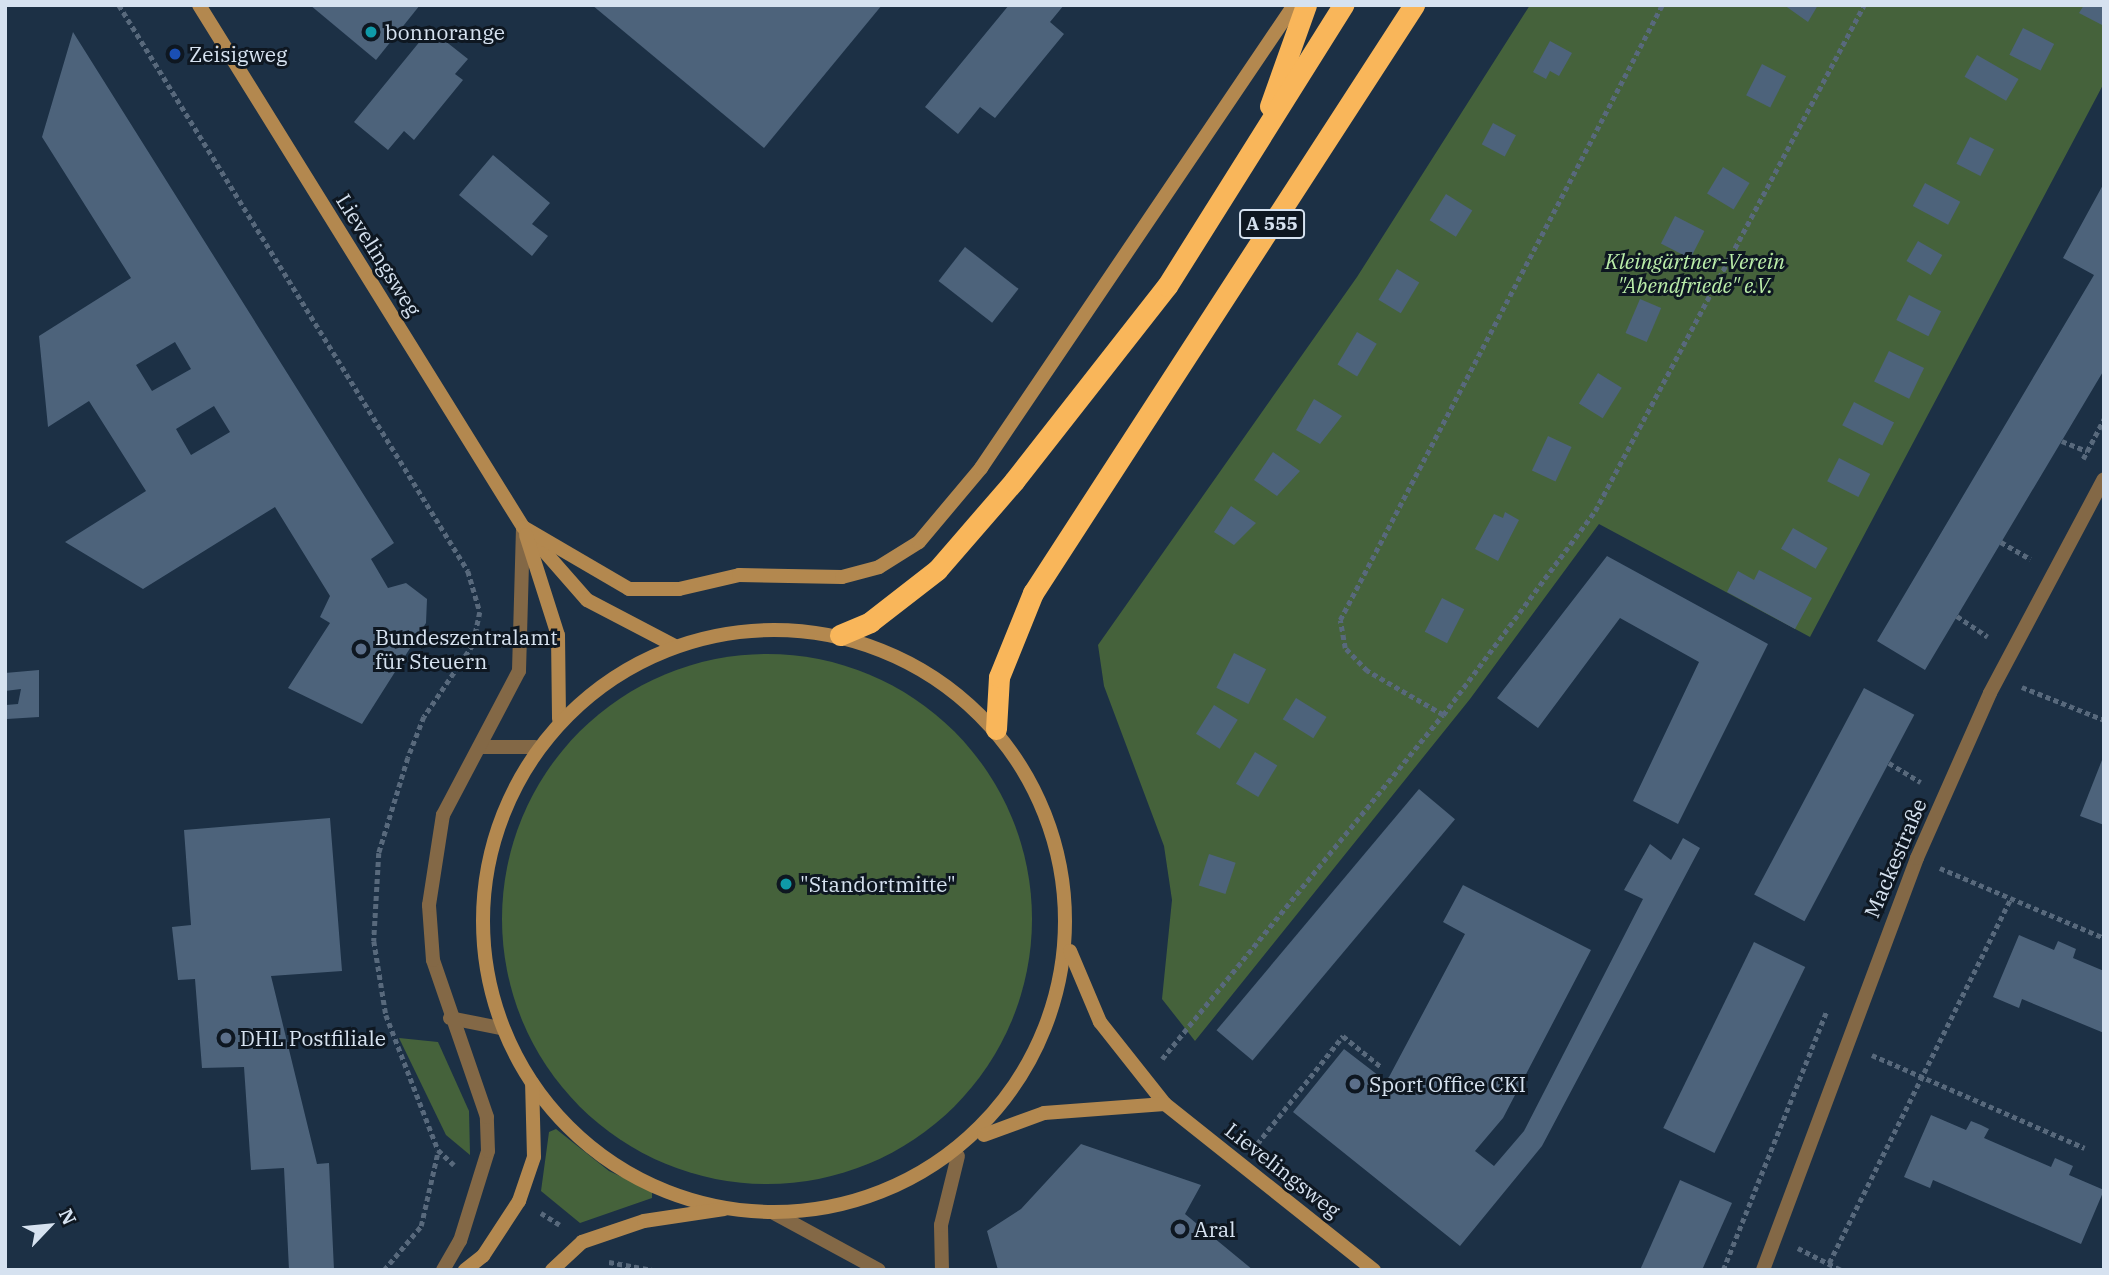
<!DOCTYPE html>
<meta charset="utf-8">
<style>
body{margin:0}
#map{position:relative;width:2109px;height:1275px;overflow:hidden;background:#1c3045;font-family:"IBM Plex Serif",serif}
div>[style]{position:absolute}
[style*='--x']{left:calc(var(--x)*1px);top:calc(var(--y)*1px);width:calc(var(--w)*1px);rotate:calc(var(--a)*1deg)}
.green>*{inset:0;background:#45623b}
.round{border-radius:50%}
.building>*{inset:0;background:#4d637b;transform-origin:0 0}
.path>*{height:4.5px;margin-top:-2.25px;transform-origin:0;background:repeating-linear-gradient(90deg,#58697c 0 5px,transparent 0 8.5px)}
.lane>*{height:14px;margin:-7px;padding:0 7px;transform-origin:7px;border-radius:7px;background:#836846}
.street>*{height:14px;margin:-7px;padding:0 7px;transform-origin:7px;border-radius:7px;background:#836846}
.secondary>*{height:14px;margin:-7px;padding:0 7px;transform-origin:7px;border-radius:7px;background:#b3884f}
.secondary>.ring{margin:-7px;padding:0;box-sizing:content-box;background:none;border:14px solid #b3884f;border-radius:50%}
.highway>*{height:21px;margin:-10.5px;padding:0 10.5px;transform-origin:10.5px;border-radius:10.5px;background:#f9b65a}
.dots>*{width:19px;height:19px;translate:-50% -50%;box-sizing:border-box;border:4px solid #0e1721;border-radius:50%}
span{translate:-50% -50%;white-space:nowrap;text-align:center;line-height:1.15;-webkit-text-stroke:6px #0e1721;paint-order:stroke}
.shield-label span{padding:2px 5px;background:#0e1721;border:2px solid;border-radius:5px;-webkit-text-stroke-width:0}
.shield-label{font-size:19px;color:#d6e2f0;font-weight:700}
.poi-label{font-size:21px;color:#d6e2f0}
.left{translate:0 -50%;text-align:left}
.street-label{font-size:21px;color:#d6e2f0}
.park-label{font-size:21px;color:#bea;font-style:italic}
.frame{position:absolute;inset:0;border:7px solid #d6e2f0;pointer-events:none}
.north{position:absolute;left:14px;top:1191px;width:70px;height:70px;-webkit-text-stroke:5px #0e1721;paint-order:stroke;rotate:64deg;font-size:19px;font-weight:700;line-height:28px;text-align:center;color:#d6e2f0}
.north::after{content:'';display:block;margin:auto;width:24px;height:32px;background:#d6e2f0;clip-path:polygon(50% 0,100% 100%,50% 72%,0 100%)}
</style>
<div id="map">
<div class="green">
<i style="clip-path:polygon(1530px 5px,2104px 5px,2104px 83px,1810px 637px,1599px 524px,1470px 699px,1195px 1041px,1162px 999px,1172px 900px,1164px 846px,1104px 686px,1098px 645px,1357px 277px)"></i>
<i class="round" style="left:502px;top:654px;width:530px;height:530px"></i>
<i style="clip-path:polygon(399px 1038px,438px 1042px,469px 1111px,470px 1155px,446px 1135px)"></i>
<i style="clip-path:polygon(556px 1129px,609px 1171px,652px 1191px,652px 1198px,580px 1223px,541px 1191px,549px 1132px)"></i>
</div>
<div class="building">
<i style="clip-path:polygon(310px 5px,420px 5px,376px 60px)"></i>
<i style="clip-path:polygon(592px 5px,882px 5px,764px 148px)"></i>
<i style="clip-path:polygon(1009px 5px,1064px 5px,1050px 22px,1064px 34px,995px 118px,980px 107px,958px 134px,925px 107px)"></i>
<i style="clip-path:polygon(1784px 5px,1818px 5px,1808px 22px)"></i>
<i style="clip-path:polygon(2084px 5px,2104px 5px,2104px 26px,2079px 13px)"></i>
<i style="left:2023px;top:28px;width:35px;height:30px;rotate:27deg"></i>
<i style="clip-path:polygon(430px 29px,468px 59px,455px 74px,463px 80px,414px 140px,404px 131px,388px 150px,354px 122px)"></i>
<i style="clip-path:polygon(evenodd,73px 32px,394px 543px,371px 559px,388px 588px,406px 583px,427px 599px,426px 623px,362px 724px,288px 688px,330px 623px,320px 617px,330px 596px,275px 507px,143px 589px,65px 542px,146px 491px,89px 401px,48px 427px,39px 336px,131px 278px,42px 137px,73px 32px,175px 342px,191px 369px,152px 391px,136px 365px,175px 342px,73px 32px,214px 406px,230px 432px,191px 455px,176px 429px,214px 406px)"></i>
<i style="clip-path:polygon(1550px 41px,1572px 53px,1559px 76px,1550px 71px,1546px 79px,1533px 72px)"></i>
<i style="left:1977px;top:55px;width:48px;height:25px;rotate:30deg"></i>
<i style="left:1762px;top:64px;width:27px;height:35px;rotate:27deg"></i>
<i style="left:1493px;top:123px;width:26px;height:24px;rotate:28deg"></i>
<i style="left:1970px;top:137px;width:27px;height:30px;rotate:27deg"></i>
<i style="clip-path:polygon(493px 155px,550px 203px,532px 224px,548px 236px,532px 256px,459px 195px)"></i>
<i style="left:1723px;top:167px;width:31px;height:31px;rotate:31deg"></i>
<i style="left:1925px;top:183px;width:40px;height:26px;rotate:28deg"></i>
<i style="clip-path:polygon(2104px 183px,2104px 370px,1925px 670px,1877px 641px,2094px 275px,2063px 258px)"></i>
<i style="left:1446px;top:194px;width:31px;height:31px;rotate:32deg"></i>
<i style="left:1675px;top:216px;width:33px;height:31px;rotate:27deg"></i>
<i style="left:1918px;top:241px;width:28px;height:23px;rotate:30deg"></i>
<i style="left:965px;top:247px;width:68px;height:43px;rotate:38deg"></i>
<i style="left:1397px;top:269px;width:26px;height:36px;rotate:31deg"></i>
<i style="left:1909px;top:295px;width:36px;height:28px;rotate:27deg"></i>
<i style="left:1640px;top:299px;width:23px;height:37px;rotate:23deg"></i>
<i style="left:1357px;top:332px;width:23px;height:38px;rotate:31deg"></i>
<i style="left:1889px;top:351px;width:39px;height:34px;rotate:26deg"></i>
<i style="left:1598px;top:373px;width:28px;height:36px;rotate:32deg"></i>
<i style="clip-path:polygon(1314px 399px,1342px 416px,1320px 444px,1296px 430px)"></i>
<i style="left:1854px;top:402px;width:45px;height:26px;rotate:27deg"></i>
<i style="left:1548px;top:436px;width:26px;height:38px;rotate:25deg"></i>
<i style="clip-path:polygon(1273px 452px,1300px 471px,1277px 496px,1254px 480px)"></i>
<i style="left:1839px;top:458px;width:35px;height:26px;rotate:27deg"></i>
<i style="clip-path:polygon(1231px 506px,1256px 523px,1234px 545px,1214px 532px)"></i>
<i style="clip-path:polygon(1505px 512px,1519px 520px,1498px 561px,1475px 549px,1494px 514px,1503px 518px)"></i>
<i style="left:1793px;top:528px;width:40px;height:24px;rotate:30deg"></i>
<i style="clip-path:polygon(1607px 556px,1768px 644px,1678px 824px,1633px 801px,1699px 662px,1620px 618px,1538px 728px,1497px 698px)"></i>
<i style="clip-path:polygon(1759px 570px,1812px 598px,1795px 629px,1727px 592px,1738px 571px,1754px 580px)"></i>
<i style="left:1442px;top:598px;width:25px;height:38px;rotate:27deg"></i>
<i style="left:1234px;top:653px;width:36px;height:39px;rotate:27deg"></i>
<i style="clip-path:polygon(39px 670px,39px 717px,7px 719px,6px 705px,18px 704px,21px 689px,5px 691px,5px 673px)"></i>
<i style="left:1864px;top:688px;width:57px;height:234px;rotate:28deg"></i>
<i style="left:1296px;top:698px;width:36px;height:25px;rotate:32deg"></i>
<i style="left:1214px;top:705px;width:28px;height:34px;rotate:32deg"></i>
<i style="left:1255px;top:752px;width:26px;height:37px;rotate:31deg"></i>
<i style="clip-path:polygon(2104px 755px,2104px 825px,2080px 816px)"></i>
<i style="left:1419px;top:789px;width:47px;height:315px;rotate:40deg"></i>
<i style="clip-path:polygon(330px 818px,342px 971px,271px 976px,317px 1164px,329px 1163px,334px 1270px,289px 1270px,284px 1168px,251px 1170px,244px 1067px,202px 1068px,195px 979px,178px 980px,172px 927px,191px 925px,184px 830px)"></i>
<i style="clip-path:polygon(1683px 838px,1700px 848px,1542px 1146px,1460px 1246px,1293px 1112px,1344px 1049px,1383px 1079px,1389px 1077px,1465px 934px,1443px 922px,1463px 885px,1591px 950px,1503px 1118px,1475px 1151px,1494px 1166px,1524px 1131px,1643px 899px,1624px 890px,1650px 844px,1671px 860px)"></i>
<i style="left:1209px;top:854px;width:28px;height:33px;rotate:18deg"></i>
<i class="round" style="left:778px;top:876px;width:16px;height:16px"></i>
<i style="clip-path:polygon(2019px 935px,2054px 950px,2058px 941px,2076px 949px,2073px 958px,2104px 971px,2104px 1033px,2022px 999px,2019px 1008px,1993px 997px)"></i>
<i style="left:1754px;top:942px;width:57px;height:207px;rotate:26deg"></i>
<i style="clip-path:polygon(1931px 1115px,1966px 1130px,1971px 1121px,1981px 1125px,1989px 1129px,1984px 1138px,2051px 1167px,2055px 1158px,2073px 1166px,2069px 1175px,2104px 1190px,2081px 1244px,1933px 1180px,1930px 1188px,1904px 1177px)"></i>
<i style="clip-path:polygon(1081px 1144px,1201px 1185px,1185px 1214px,1253px 1270px,998px 1270px,987px 1231px,1021px 1209px)"></i>
<i style="clip-path:polygon(1680px 1180px,1732px 1203px,1702px 1270px,1640px 1270px)"></i>
</div>
<div class="path">
<i style="--x:119;--y:5;--w:665;--a:58.34"></i>
<i style="--x:468;--y:571;--w:43;--a:73.7"></i>
<i style="--x:480;--y:612;--w:34;--a:102"></i>
<i style="--x:473;--y:645;--w:87;--a:124.2"></i>
<i style="--x:424;--y:717;--w:44;--a:111.3"></i>
<i style="--x:408;--y:758;--w:99;--a:107"></i>
<i style="--x:379;--y:853;--w:88;--a:93.3"></i>
<i style="--x:374;--y:941;--w:75;--a:80.8"></i>
<i style="--x:386;--y:1015;--w:145;--a:68.9"></i>
<i style="--x:438;--y:1150;--w:22;--a:43"></i>
<i style="--x:2062;--y:441;--w:27;--a:22"></i>
<i style="--x:2083;--y:459;--w:45;--a:-62.3"></i>
<i style="--x:2001;--y:542;--w:34;--a:30"></i>
<i style="--x:1957;--y:616;--w:37;--a:34"></i>
<i style="--x:2022;--y:687;--w:88;--a:21.9"></i>
<i style="--x:1443;--y:715;--w:88;--a:-149.9"></i>
<i style="--x:1367;--y:671;--w:32;--a:-134"></i>
<i style="--x:1345;--y:648;--w:28;--a:-100"></i>
<i style="--x:1340;--y:620;--w:694;--a:-62.36"></i>
<i style="--x:1889;--y:763;--w:37;--a:31"></i>
<i style="--x:1940;--y:868;--w:178;--a:23.1"></i>
<i style="--x:1872;--y:1055;--w:232;--a:23.6"></i>
<i style="--x:1162;--y:1059;--w:444;--a:-50.8"></i>
<i style="--x:1443;--y:715;--w:254;--a:-53.3"></i>
<i style="--x:1595;--y:511;--w:573;--a:-62"></i>
<i style="--x:1257;--y:1144;--w:138;--a:-51.5"></i>
<i style="--x:1343;--y:1036;--w:48;--a:39"></i>
<i style="--x:541;--y:1213;--w:22;--a:32"></i>
<i style="--x:1798;--y:1248;--w:48;--a:27.1"></i>
<i style="--x:609;--y:1262;--w:44;--a:10.5"></i>
<i style="--x:1829;--y:1263;--w:408;--a:-63.5"></i>
<i style="--x:384;--y:1270;--w:57;--a:-49.9"></i>
<i style="--x:421;--y:1226;--w:77;--a:-77.2"></i>
<i style="--x:1723;--y:1270;--w:278;--a:-68.2"></i>
</div>
<div class="lane">
<i style="--x:480;--y:747;--w:55;--a:0"></i>
<i style="--x:450;--y:1018;--w:51;--a:11.3"></i>
<i style="--x:443;--y:1270;--w:34;--a:-60"></i>
<i style="--x:460;--y:1241;--w:94;--a:-72.7"></i>
<i style="--x:488;--y:1151;--w:34;--a:-92"></i>
<i style="--x:487;--y:1117;--w:166;--a:-109"></i>
<i style="--x:433;--y:960;--w:55;--a:-94.2"></i>
<i style="--x:429;--y:905;--w:91;--a:-81.2"></i>
<i style="--x:443;--y:815;--w:163;--a:-62.2"></i>
<i style="--x:519;--y:671;--w:140;--a:-88.4"></i>
</div>
<div class="street">
<i style="--x:774;--y:1213;--w:119;--a:28.5"></i>
<i style="--x:942;--y:1270;--w:45;--a:-91.3"></i>
<i style="--x:941;--y:1225;--w:71;--a:-76.2"></i>
<i style="--x:1763;--y:1270;--w:440;--a:-69.5"></i>
<i style="--x:1917;--y:858;--w:180;--a:-66.1"></i>
<i style="--x:1990;--y:693;--w:242;--a:-62"></i>
</div>
<div class="secondary">
<i style="--x:199;--y:5;--w:614;--a:58.17"></i>
<i style="--x:523;--y:527;--w:97;--a:48.8"></i>
<i style="--x:587;--y:600;--w:99;--a:27.6"></i>
<i style="--x:523;--y:527;--w:123;--a:30.3"></i>
<i style="--x:629;--y:589;--w:50;--a:0"></i>
<i style="--x:679;--y:589;--w:62;--a:-13.1"></i>
<i style="--x:739;--y:575;--w:103;--a:1.1"></i>
<i style="--x:842;--y:577;--w:38;--a:-15"></i>
<i style="--x:879;--y:567;--w:47;--a:-32"></i>
<i style="--x:919;--y:542;--w:97;--a:-50"></i>
<i style="--x:981;--y:468;--w:559;--a:-55.94"></i>
<i style="--x:526;--y:535;--w:105;--a:72.3"></i>
<i style="--x:558;--y:635;--w:84;--a:89.3"></i>
<i class="ring" style="left:483px;top:630px;width:568px;height:568px"></i>
<i style="--x:1070;--y:951;--w:77;--a:67.1"></i>
<i style="--x:1100;--y:1022;--w:105;--a:51.6"></i>
<i style="--x:1165;--y:1104;--w:267;--a:38.5"></i>
<i style="--x:984;--y:1135;--w:64;--a:-20.1"></i>
<i style="--x:1044;--y:1113;--w:121;--a:-4.3"></i>
<i style="--x:465;--y:1270;--w:23;--a:-38"></i>
<i style="--x:483;--y:1256;--w:66;--a:-56.8"></i>
<i style="--x:519;--y:1201;--w:46;--a:-71.2"></i>
<i style="--x:534;--y:1157;--w:74;--a:-91.5"></i>
<i style="--x:552;--y:1270;--w:41;--a:-43"></i>
<i style="--x:582;--y:1242;--w:65;--a:-18.7"></i>
<i style="--x:644;--y:1221;--w:81;--a:-8.5"></i>
</div>
<div class="highway">
<i style="--x:1270;--y:106;--w:107;--a:-70.4"></i>
<i style="--x:840;--y:635;--w:33;--a:-23"></i>
<i style="--x:870;--y:622;--w:85;--a:-37.8"></i>
<i style="--x:937;--y:570;--w:118;--a:-49.1"></i>
<i style="--x:1014;--y:481;--w:248;--a:-51.9"></i>
<i style="--x:1167;--y:286;--w:332;--a:-57.9"></i>
<i style="--x:996;--y:729;--w:52;--a:-86.7"></i>
<i style="--x:999;--y:677;--w:91;--a:-68"></i>
<i style="--x:1033;--y:593;--w:701;--a:-57.06"></i>
</div>
<div class="dots">
<i style="left:371px;top:32px;background:#0f9aa8"></i>
<i style="left:175px;top:54px;background:#1a4fb4"></i>
<i style="left:361px;top:649px;background:#5c6f8a"></i>
<i style="left:786px;top:884px;background:#0f9aa8"></i>
<i style="left:226px;top:1038px;background:#5c6f8a"></i>
<i style="left:1355px;top:1084px;background:#5c6f8a"></i>
<i style="left:1180px;top:1229px;background:#5c6f8a"></i>
</div>
<div class="shield-label">
<span style="left:1272px;top:224px">A 555</span>
</div>
<div class="poi-label">
<span class="left" style="left:385px;top:32px">bonnorange</span>
<span class="left" style="left:189px;top:54px">Zeisigweg</span>
<span class="left" style="left:375px;top:649px">Bundeszentralamt<br>für Steuern</span>
<span class="left" style="left:800px;top:884px">"Standortmitte"</span>
<span class="left" style="left:240px;top:1038px">DHL Postfiliale</span>
<span class="left" style="left:1369px;top:1084px">Sport Office CKI</span>
<span class="left" style="left:1194px;top:1229px">Aral</span>
</div>
<div class="street-label">
<span style="left:379px;top:255px;rotate:58deg">Lievelingsweg</span>
<span style="left:1895px;top:858px;rotate:-67deg">Mackestraße</span>
<span style="left:1283px;top:1170px;rotate:38deg">Lievelingsweg</span>
</div>
<div class="park-label">
<span style="left:1695px;top:273px">Kleingärtner-Verein<br>"Abendfriede" e.V.</span>
</div>
<div class="frame"></div>
<div class="north">N</div>
</div>
